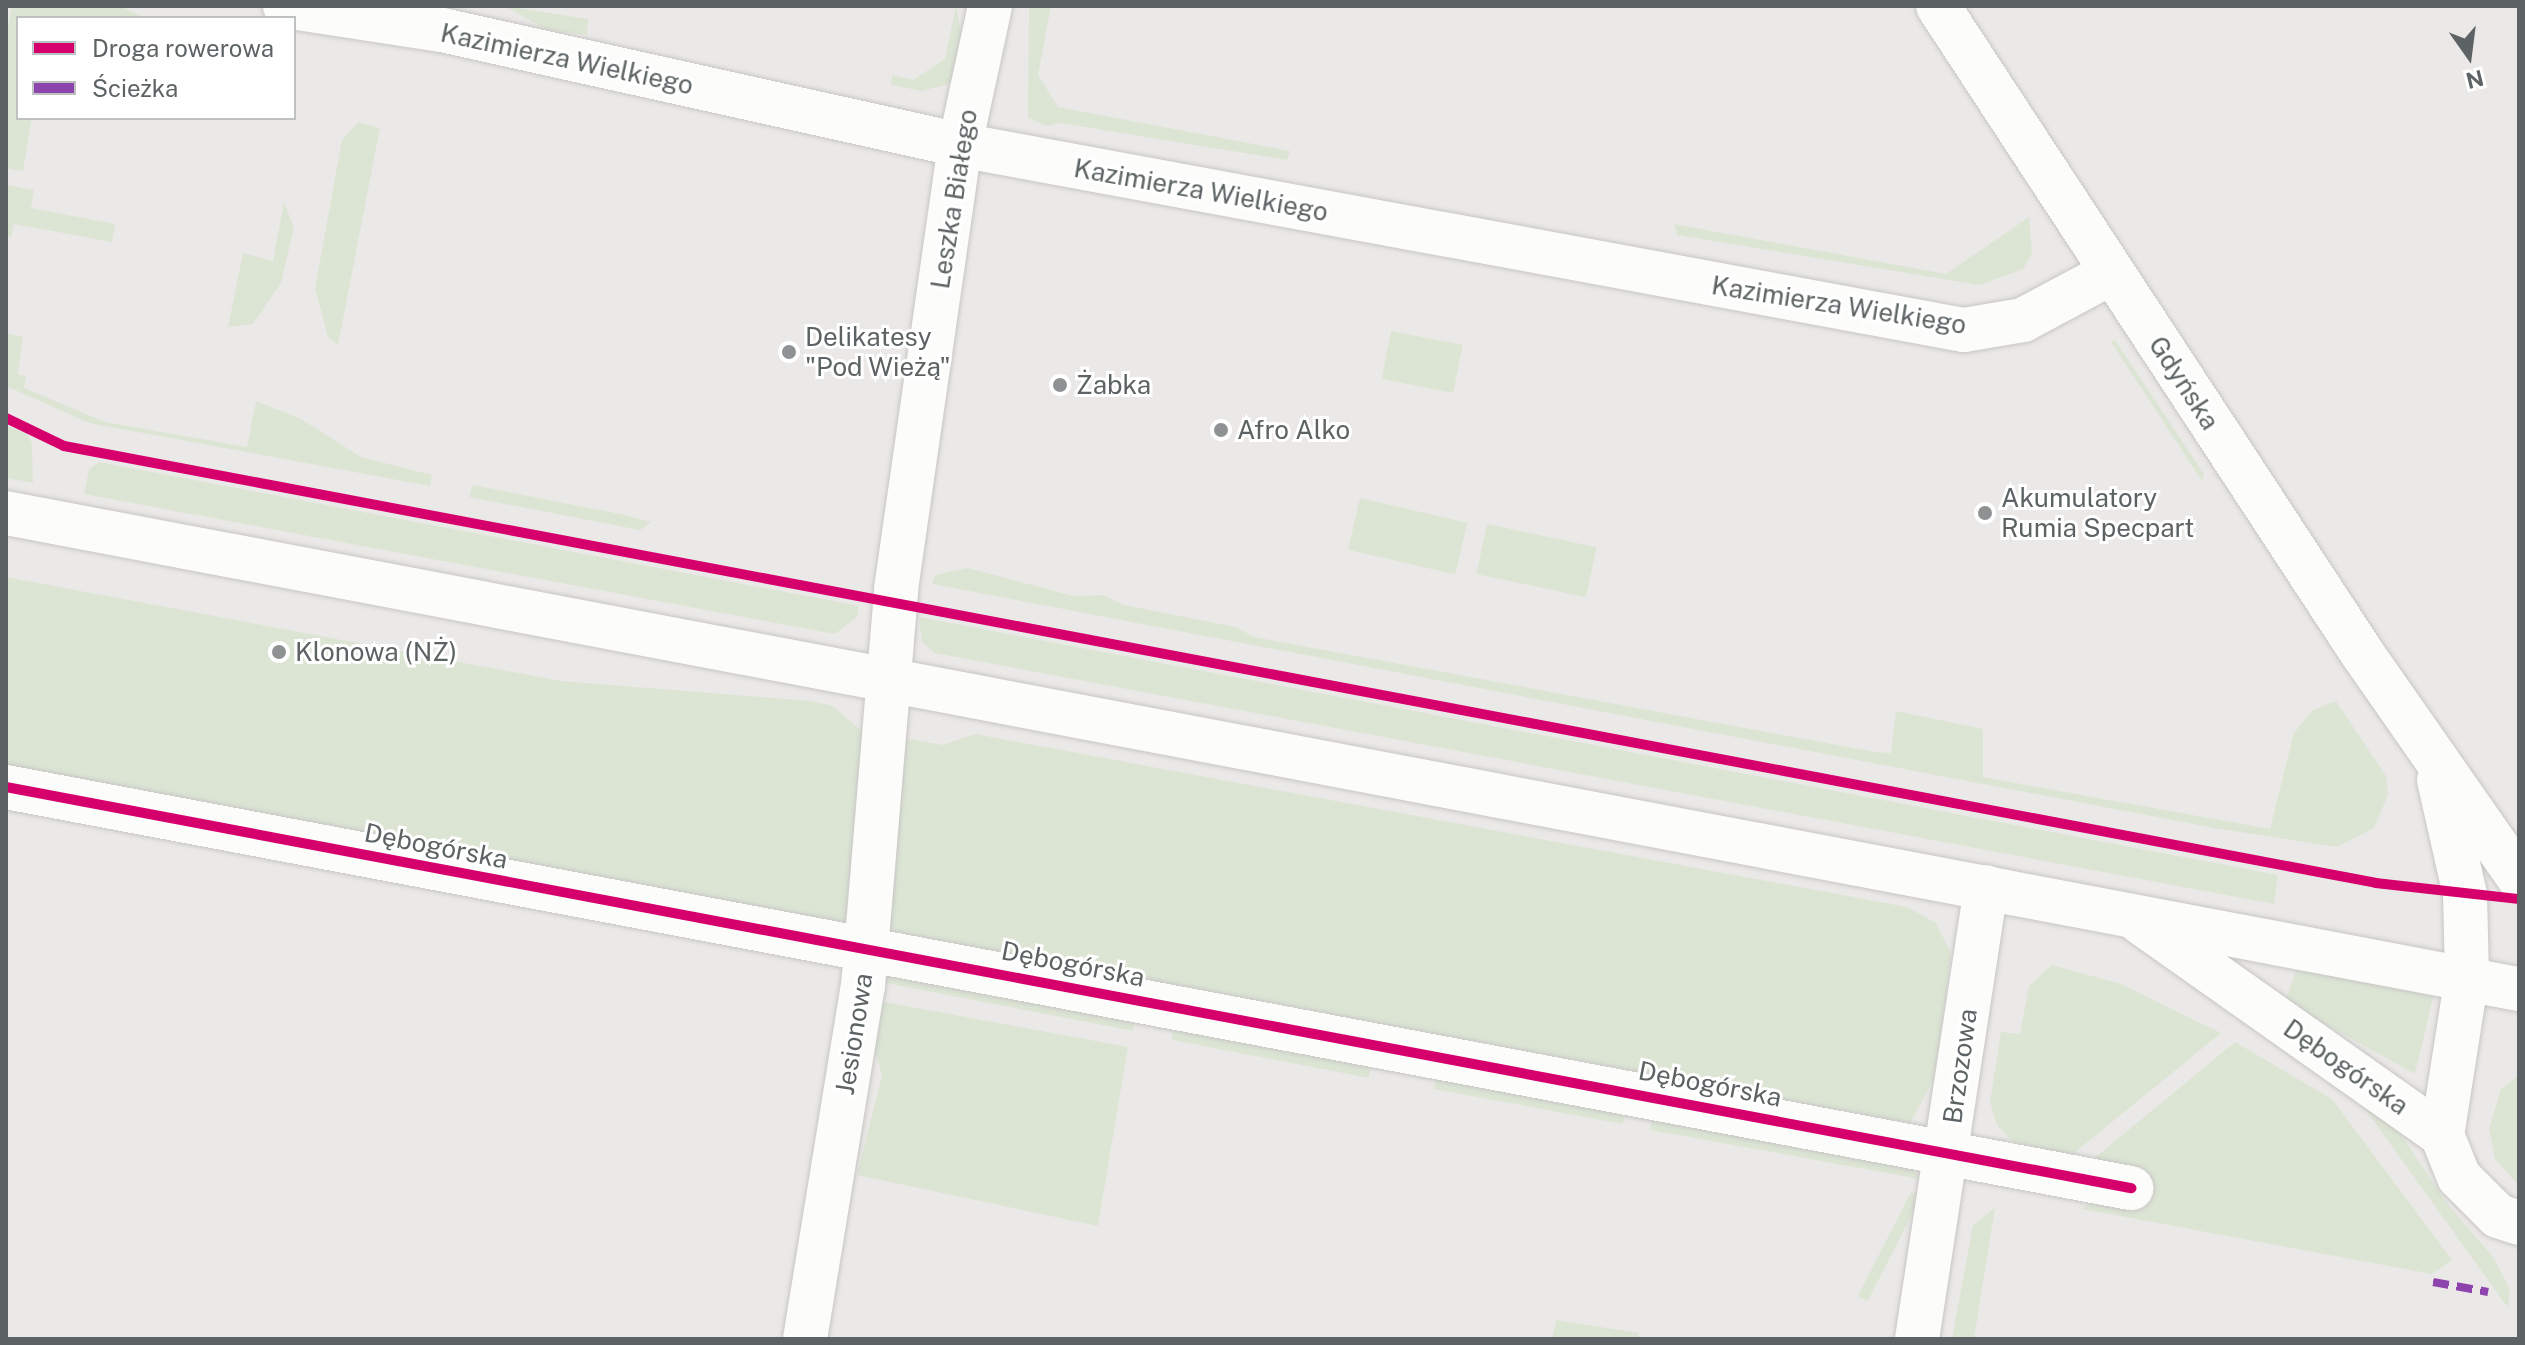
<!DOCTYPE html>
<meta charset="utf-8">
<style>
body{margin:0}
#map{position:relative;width:2525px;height:1345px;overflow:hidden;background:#ebe9e7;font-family:"Public Sans",sans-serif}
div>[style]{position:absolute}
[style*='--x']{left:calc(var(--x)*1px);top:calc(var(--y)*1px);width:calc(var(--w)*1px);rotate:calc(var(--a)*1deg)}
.green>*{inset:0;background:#dce5d4;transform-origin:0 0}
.roads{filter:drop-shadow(0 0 2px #c7c6c5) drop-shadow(0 0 2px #c7c6c5)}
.street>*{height:44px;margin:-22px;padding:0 22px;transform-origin:22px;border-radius:22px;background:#fcfcfb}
.secondary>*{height:44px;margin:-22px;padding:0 22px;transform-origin:22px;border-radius:22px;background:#fcfcfb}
.quiet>*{height:8px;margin-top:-4px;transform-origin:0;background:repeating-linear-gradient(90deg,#8e44ad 0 16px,transparent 0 24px)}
.cycleway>*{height:10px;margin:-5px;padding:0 5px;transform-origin:5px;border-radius:5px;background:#d6006c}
.dots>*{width:22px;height:22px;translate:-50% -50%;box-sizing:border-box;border:4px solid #fff;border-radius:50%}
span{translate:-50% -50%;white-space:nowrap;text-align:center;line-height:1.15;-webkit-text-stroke:6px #fff;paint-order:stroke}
.street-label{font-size:26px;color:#5d6364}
.poi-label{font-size:26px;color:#5d6364}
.left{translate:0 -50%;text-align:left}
.frame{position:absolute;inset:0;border:8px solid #5d6364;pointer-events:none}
.legend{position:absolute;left:16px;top:16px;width:280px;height:104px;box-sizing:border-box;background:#fff;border:2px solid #bec1c1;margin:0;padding:10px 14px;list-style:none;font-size:24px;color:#5d6364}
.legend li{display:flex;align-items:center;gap:16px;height:40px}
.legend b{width:40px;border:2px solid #bec1c1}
.north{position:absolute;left:2429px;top:16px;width:80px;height:80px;-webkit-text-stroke:6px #fff;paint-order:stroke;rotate:166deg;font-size:22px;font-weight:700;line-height:32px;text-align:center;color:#5d6364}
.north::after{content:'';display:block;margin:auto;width:28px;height:36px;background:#5d6364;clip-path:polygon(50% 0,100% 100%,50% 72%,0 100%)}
</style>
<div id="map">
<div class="green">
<i style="clip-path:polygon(17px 6px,120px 6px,146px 18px,18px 18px,18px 118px,32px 118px,23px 171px,6px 168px,6px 36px,11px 9px)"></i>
<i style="clip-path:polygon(505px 6px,588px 19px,587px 35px,545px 29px)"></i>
<i style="clip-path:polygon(956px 6px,962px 40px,950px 84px,921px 91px,891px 85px,892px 75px,913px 80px,945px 59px)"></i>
<i style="clip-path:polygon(1029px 6px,1051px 6px,1038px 75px,1058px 107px,1290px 151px,1287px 160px,1060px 123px,1047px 126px,1028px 118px)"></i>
<i style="clip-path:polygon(358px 122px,380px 128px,338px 345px,328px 337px,315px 288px,342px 140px)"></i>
<i style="clip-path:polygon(6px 185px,34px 190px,31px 208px,115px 224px,112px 242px,14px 224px,11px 237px,6px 236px)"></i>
<i style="clip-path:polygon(284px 202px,294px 228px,281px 283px,253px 324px,228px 327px,243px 253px,273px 261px)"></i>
<i style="clip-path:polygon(2029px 217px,2032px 254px,2023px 269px,1980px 285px,1677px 235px,1674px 224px,1946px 274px)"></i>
<i style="left:1391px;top:331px;width:73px;height:49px;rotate:11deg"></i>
<i style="clip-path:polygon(6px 333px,23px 337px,18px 374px,26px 376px,24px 388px,105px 422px,247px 447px,256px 401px,301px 419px,361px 457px,432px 475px,430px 486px,89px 423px,6px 386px)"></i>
<i style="clip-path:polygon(2115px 340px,2204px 474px,2202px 481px,2111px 342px)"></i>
<i style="clip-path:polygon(6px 425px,27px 434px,32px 443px,33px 483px,6px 478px)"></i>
<i style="clip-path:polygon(99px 462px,859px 606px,857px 617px,835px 634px,84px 494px,89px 469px)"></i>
<i style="clip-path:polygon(473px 485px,625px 515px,651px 522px,640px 530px,469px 497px)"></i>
<i style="left:1360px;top:498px;width:110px;height:53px;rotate:13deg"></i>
<i style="left:1487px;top:524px;width:112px;height:51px;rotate:12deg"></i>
<i style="clip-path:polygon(968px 568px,1073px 596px,1103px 595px,1124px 605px,1236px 627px,1254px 637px,1875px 752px,1891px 753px,1896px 711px,1983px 729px,1983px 777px,2270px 829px,2294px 733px,2313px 710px,2336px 701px,2386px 776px,2388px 795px,2374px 828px,2337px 847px,2214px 828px,932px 584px,935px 575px)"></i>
<i style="clip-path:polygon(6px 577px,561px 681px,811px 701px,833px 706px,862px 731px,943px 745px,975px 734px,1907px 907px,1936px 923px,1951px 953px,1935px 1077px,1910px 1123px,119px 786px,6px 771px)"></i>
<i style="clip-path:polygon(919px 617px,2278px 875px,2274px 904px,935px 653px,922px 642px)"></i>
<i style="clip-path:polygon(2301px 956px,2435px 989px,2415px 1074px,2285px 1002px)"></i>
<i style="clip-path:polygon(2052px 965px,2121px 984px,2221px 1033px,2068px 1158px,2012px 1141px,1997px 1125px,1990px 1102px,2001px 1032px,2020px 1034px,2029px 986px)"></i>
<i style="clip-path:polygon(899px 973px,1136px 1014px,1133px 1031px,881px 982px,883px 975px)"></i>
<i style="clip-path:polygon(879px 1001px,1128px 1047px,1098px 1226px,857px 1175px,882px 1076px,874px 1047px)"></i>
<i style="left:1175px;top:1021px;width:201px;height:19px;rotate:11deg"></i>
<i style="clip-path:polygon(2235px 1042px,2332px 1099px,2452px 1260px,2432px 1274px,2082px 1209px,2094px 1200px,2140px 1204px,2152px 1197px,2150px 1174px,2091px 1161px)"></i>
<i style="clip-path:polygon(1437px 1074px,1625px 1111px,1623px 1124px,1434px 1089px)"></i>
<i style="clip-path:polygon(2519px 1075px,2519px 1186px,2495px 1159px,2489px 1129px,2501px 1089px)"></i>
<i style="clip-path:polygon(2350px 1088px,2402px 1136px,2446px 1202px,2493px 1257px,2510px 1289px,2508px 1308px)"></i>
<i style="clip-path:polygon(1652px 1116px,1904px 1155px,1920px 1179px,1650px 1130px)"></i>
<i style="left:1911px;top:1192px;width:11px;height:117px;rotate:27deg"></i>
<i style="clip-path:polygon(1995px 1208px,1974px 1339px,1952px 1339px,1973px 1225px)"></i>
<i style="clip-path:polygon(1556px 1320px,1639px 1333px,1638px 1339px,1552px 1339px)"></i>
</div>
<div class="roads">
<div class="street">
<i style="--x:285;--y:6;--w:159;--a:8.7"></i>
<i style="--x:442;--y:30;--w:531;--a:12.52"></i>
<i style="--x:960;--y:145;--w:1021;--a:10.44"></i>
<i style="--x:1964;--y:330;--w:60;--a:-9.6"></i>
<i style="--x:2023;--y:320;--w:100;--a:-28.1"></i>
<i style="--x:6;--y:787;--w:2163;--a:10.69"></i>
<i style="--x:805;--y:1339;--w:358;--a:-80.7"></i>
<i style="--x:863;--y:986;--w:398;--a:-85.2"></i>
<i style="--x:896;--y:589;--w:449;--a:-81.8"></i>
<i style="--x:960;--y:145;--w:142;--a:-77.8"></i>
<i style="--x:1917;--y:1339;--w:457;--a:-81.3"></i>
</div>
<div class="secondary">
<i style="--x:1938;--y:6;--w:774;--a:56.76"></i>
<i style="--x:2362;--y:653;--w:274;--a:55.1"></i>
<i style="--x:6;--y:513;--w:2558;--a:10.73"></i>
<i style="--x:2439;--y:780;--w:117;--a:77.2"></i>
<i style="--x:2465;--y:894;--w:82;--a:88.6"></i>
<i style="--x:2467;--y:976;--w:161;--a:98.9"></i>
<i style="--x:2442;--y:1135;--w:45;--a:68"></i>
<i style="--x:2459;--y:1177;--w:55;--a:45"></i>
<i style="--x:2498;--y:1216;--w:22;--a:18"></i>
<i style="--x:2140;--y:922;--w:370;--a:35.2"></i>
</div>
</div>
<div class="quiet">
<i style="--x:2433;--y:1282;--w:56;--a:10.3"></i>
</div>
<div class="cycleway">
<i style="--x:6;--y:418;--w:64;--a:25.8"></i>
<i style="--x:64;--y:446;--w:2353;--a:10.7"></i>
<i style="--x:2376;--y:883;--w:144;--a:6.4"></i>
<i style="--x:6;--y:787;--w:2163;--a:10.69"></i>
</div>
<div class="dots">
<i style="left:789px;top:352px;background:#8f9292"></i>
<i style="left:1060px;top:385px;background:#8f9292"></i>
<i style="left:1221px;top:430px;background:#8f9292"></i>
<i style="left:1985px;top:513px;background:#8f9292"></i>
<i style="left:279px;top:652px;background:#8f9292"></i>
</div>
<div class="street-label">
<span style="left:567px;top:59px;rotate:12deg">Kazimierza Wielkiego</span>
<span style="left:1201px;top:190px;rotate:10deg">Kazimierza Wielkiego</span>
<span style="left:954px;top:199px;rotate:-81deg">Leszka Białego</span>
<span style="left:1839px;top:305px;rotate:9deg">Kazimierza Wielkiego</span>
<span style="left:2184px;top:383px;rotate:57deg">Gdyńska</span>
<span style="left:436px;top:846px;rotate:11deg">Dębogórska</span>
<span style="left:1073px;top:964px;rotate:11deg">Dębogórska</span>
<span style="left:854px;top:1034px;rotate:-81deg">Jesionowa</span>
<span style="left:1960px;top:1066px;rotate:-82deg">Brzozowa</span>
<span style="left:2346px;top:1067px;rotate:35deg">Dębogórska</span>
<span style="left:1710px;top:1084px;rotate:11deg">Dębogórska</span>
</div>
<div class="poi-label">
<span class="left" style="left:805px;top:352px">Delikatesy<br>"Pod Wieżą"</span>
<span class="left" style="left:1076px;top:385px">Żabka</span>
<span class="left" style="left:1237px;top:430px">Afro Alko</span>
<span class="left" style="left:2001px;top:513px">Akumulatory<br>Rumia Specpart</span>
<span class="left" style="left:295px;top:652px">Klonowa (NŻ)</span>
</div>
<div class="frame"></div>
<ul class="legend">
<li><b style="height:10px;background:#d6006c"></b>Droga rowerowa</li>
<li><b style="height:10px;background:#8e44ad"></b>Ścieżka</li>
</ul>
<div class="north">N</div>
</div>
